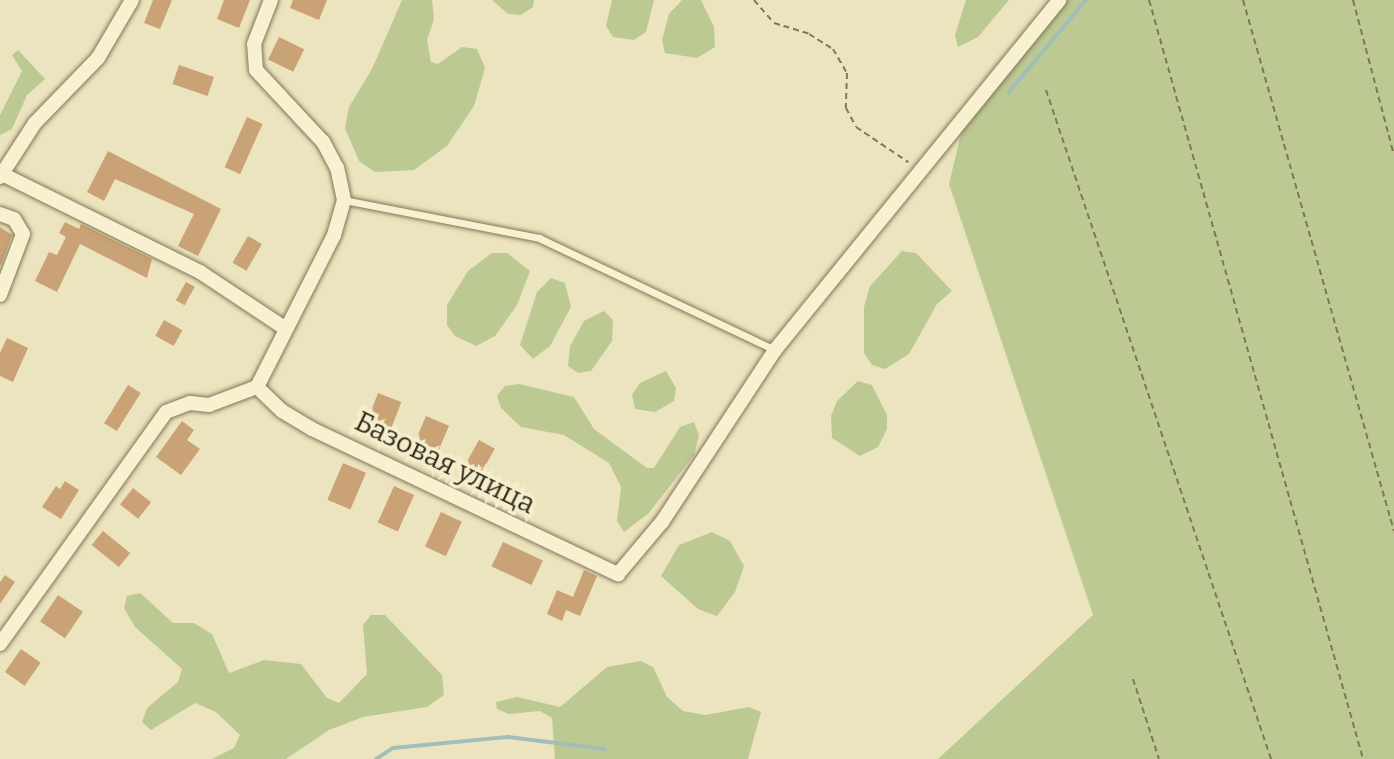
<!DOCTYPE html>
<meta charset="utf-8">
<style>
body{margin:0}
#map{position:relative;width:1394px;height:759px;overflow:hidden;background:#ece4be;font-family:Bitter,serif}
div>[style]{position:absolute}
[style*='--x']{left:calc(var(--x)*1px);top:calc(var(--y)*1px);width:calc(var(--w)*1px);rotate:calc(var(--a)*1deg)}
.green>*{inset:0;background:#bcc993}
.stream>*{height:4px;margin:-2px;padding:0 2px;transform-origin:2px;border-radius:2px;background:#a1beb9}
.building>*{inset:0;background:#c9a375;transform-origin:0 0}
.path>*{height:2px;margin-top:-1px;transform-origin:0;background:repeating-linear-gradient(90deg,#837558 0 6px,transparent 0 10px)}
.roads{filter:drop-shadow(0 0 2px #837558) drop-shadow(0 0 2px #837558)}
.service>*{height:7px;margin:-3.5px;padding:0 3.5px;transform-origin:3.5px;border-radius:3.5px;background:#f7f1d1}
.minor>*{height:14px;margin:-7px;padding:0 7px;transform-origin:7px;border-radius:7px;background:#f7f1d1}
span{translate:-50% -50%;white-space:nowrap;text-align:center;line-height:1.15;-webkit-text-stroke:7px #f4eecd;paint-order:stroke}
.street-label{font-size:28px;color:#332a1c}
</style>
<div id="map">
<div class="green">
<i style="clip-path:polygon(402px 0,432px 0,434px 19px,427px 40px,431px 62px,438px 64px,462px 47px,477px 49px,485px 68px,474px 106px,447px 146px,414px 170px,375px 172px,359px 161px,345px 128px,349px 107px,372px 69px)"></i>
<i style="clip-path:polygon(492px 0,534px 0,533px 7px,521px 15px,508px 14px)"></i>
<i style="clip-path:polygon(612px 0,654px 0,646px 32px,634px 40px,613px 37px,606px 26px)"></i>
<i style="clip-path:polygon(682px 0,701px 0,714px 27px,715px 47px,697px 58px,665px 53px,662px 40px,669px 14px)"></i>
<i style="clip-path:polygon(966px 0,1009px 0,978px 37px,958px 47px,955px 35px)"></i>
<i style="clip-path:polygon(1059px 0,1394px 0,1394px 759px,938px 759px,1093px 615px,949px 184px,964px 121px)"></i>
<i style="clip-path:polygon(18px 50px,45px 79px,27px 95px,12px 129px,0 135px,0 115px,22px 71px,12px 55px)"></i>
<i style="clip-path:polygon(902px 251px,916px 253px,952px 291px,937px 304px,909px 354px,885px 369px,872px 365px,864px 353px,864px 307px,870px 286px)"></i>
<i style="clip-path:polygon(492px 253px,507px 253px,530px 271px,517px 305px,495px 336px,476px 346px,455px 336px,447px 325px,447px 305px,468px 271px)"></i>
<i style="clip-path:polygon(551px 278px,565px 283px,571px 307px,550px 346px,533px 359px,520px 345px,537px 292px)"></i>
<i style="clip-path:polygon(604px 311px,613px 320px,612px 341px,591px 371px,578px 373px,568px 366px,570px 346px,584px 321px)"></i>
<i style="clip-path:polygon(666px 371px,676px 388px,674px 401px,655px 412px,635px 409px,632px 395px,640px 383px)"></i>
<i style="clip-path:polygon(858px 381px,872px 385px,887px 415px,887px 429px,878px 447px,860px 456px,832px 438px,831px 416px,837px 401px)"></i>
<i style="clip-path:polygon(519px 384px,574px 397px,594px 429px,647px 468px,654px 468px,680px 427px,694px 422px,699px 435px,694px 455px,649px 513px,624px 532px,617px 521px,621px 487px,609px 463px,564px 435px,521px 427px,501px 408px,497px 396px,505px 386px)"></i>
<i style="clip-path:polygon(712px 532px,730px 541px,744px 566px,735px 592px,717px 616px,698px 609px,661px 576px,679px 545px)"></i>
<i style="clip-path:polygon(140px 593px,173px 623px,194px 623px,212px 634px,229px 673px,264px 660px,301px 664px,327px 698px,339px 703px,367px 674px,363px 625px,371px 615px,385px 615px,442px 675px,444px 695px,427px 707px,363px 717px,329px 730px,286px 759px,212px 759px,234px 748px,240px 735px,216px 712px,195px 703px,151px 730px,142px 722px,147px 708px,178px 682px,182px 669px,135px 627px,124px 608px,127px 596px)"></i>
<i style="clip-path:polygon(641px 661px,653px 667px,667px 697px,683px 711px,705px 715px,749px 707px,761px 712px,748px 759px,555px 759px,552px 718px,540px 711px,509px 714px,497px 709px,496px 702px,517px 697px,560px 707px,607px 667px)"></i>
</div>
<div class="stream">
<i style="--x:1009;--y:92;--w:120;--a:-50.1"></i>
<i style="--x:376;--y:759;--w:20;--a:-33"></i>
<i style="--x:393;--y:748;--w:116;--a:-5.5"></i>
<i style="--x:508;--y:737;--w:97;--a:7.1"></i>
</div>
<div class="building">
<i style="clip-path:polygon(153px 0,172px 0,160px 29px,144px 23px)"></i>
<i style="clip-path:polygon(224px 0,250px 0,239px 28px,217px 19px)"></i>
<i style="clip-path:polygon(293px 0,327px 0,319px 20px,290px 8px)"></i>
<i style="left:279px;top:37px;width:28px;height:25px;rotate:26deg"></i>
<i style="left:179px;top:65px;width:37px;height:20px;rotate:19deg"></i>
<i style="left:247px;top:117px;width:17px;height:55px;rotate:24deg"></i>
<i style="clip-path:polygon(108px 151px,221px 209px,198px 256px,178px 246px,194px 214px,115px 179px,104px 201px,87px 192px)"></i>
<i style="clip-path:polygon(65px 222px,79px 229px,81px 224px,152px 259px,147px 278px,80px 244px,57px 292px,35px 281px,49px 252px,57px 255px,66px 237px,59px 233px)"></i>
<i style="clip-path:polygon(0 227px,12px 235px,1px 265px,0 265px)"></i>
<i style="left:248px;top:236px;width:16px;height:31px;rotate:30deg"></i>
<i style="left:186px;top:282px;width:10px;height:21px;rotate:29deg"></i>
<i style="left:164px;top:320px;width:21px;height:18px;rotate:29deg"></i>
<i style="clip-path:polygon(7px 338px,28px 348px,13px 382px,0 376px,0 353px)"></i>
<i style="left:128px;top:385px;width:15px;height:45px;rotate:32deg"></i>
<i style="left:378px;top:393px;width:25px;height:38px;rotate:21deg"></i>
<i style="left:426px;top:416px;width:25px;height:40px;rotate:23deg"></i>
<i style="clip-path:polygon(182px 421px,194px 430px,187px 440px,200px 449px,181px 475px,156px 457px)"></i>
<i style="left:479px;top:440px;width:18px;height:41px;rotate:29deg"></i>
<i style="left:343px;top:463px;width:25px;height:40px;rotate:23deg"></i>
<i style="clip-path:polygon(65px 481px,79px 490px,61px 519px,42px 507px,56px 486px,60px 489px)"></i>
<i style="left:394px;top:486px;width:22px;height:40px;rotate:24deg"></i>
<i style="left:133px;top:488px;width:23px;height:21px;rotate:38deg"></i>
<i style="left:441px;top:512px;width:23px;height:38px;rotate:25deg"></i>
<i style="left:103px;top:531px;width:35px;height:18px;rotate:39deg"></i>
<i style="left:503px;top:542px;width:44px;height:27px;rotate:25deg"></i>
<i style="clip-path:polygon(584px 570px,597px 576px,580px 616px,566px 610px,562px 621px,547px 614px,557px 590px,573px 597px)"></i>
<i style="clip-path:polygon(5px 575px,15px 582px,0 604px,0 582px)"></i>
<i style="left:58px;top:595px;width:30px;height:32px;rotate:34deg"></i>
<i style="left:21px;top:649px;width:24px;height:28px;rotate:35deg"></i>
</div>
<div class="path">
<i style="--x:754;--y:0;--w:30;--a:49"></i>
<i style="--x:774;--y:23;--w:37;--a:17"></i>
<i style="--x:809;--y:34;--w:28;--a:32"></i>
<i style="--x:833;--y:49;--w:28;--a:60"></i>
<i style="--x:847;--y:73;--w:35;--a:92"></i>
<i style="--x:846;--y:108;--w:21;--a:62"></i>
<i style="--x:856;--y:127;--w:63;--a:33.9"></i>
<i style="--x:1149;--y:0;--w:789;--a:74.25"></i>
<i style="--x:1243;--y:0;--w:552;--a:74.13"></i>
<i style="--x:1353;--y:0;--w:160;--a:75.2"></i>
<i style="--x:1046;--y:90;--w:706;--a:71.41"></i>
<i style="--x:1133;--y:679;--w:84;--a:72"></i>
</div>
<div class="roads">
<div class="service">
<i style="--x:344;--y:200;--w:199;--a:11"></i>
<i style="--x:539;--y:238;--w:261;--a:25.4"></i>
</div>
<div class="minor">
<i style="--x:2;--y:174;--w:221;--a:26.3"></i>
<i style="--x:200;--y:272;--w:103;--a:33.5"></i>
<i style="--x:0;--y:177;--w:64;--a:-57.1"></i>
<i style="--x:35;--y:123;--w:91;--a:-45.9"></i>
<i style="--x:98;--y:58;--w:67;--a:-59.6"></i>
<i style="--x:0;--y:214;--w:15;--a:20"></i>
<i style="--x:14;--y:219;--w:17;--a:59"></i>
<i style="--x:23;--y:234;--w:65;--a:110.7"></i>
<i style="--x:257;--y:387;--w:35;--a:44"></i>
<i style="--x:282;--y:411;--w:35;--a:31"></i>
<i style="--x:312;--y:429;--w:339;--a:25.4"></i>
<i style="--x:618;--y:574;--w:68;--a:-49.8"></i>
<i style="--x:662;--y:522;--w:206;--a:-56.7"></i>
<i style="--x:775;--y:350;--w:451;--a:-50.9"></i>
<i style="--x:0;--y:644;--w:285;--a:-54.4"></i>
<i style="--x:166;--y:412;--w:26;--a:-21"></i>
<i style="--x:190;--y:403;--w:19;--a:6"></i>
<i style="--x:209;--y:405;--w:51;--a:-20.6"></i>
<i style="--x:257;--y:387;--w:170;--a:-63.1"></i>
<i style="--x:334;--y:235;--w:36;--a:-74"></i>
<i style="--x:344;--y:200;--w:33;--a:-102"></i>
<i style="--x:337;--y:168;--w:30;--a:-118"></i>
<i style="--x:323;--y:142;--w:98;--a:-132.9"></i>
<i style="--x:256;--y:70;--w:26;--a:-94"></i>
<i style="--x:254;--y:44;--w:47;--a:-68.9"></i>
</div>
</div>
<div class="street-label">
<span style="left:445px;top:463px;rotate:26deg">Базовая улица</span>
</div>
</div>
